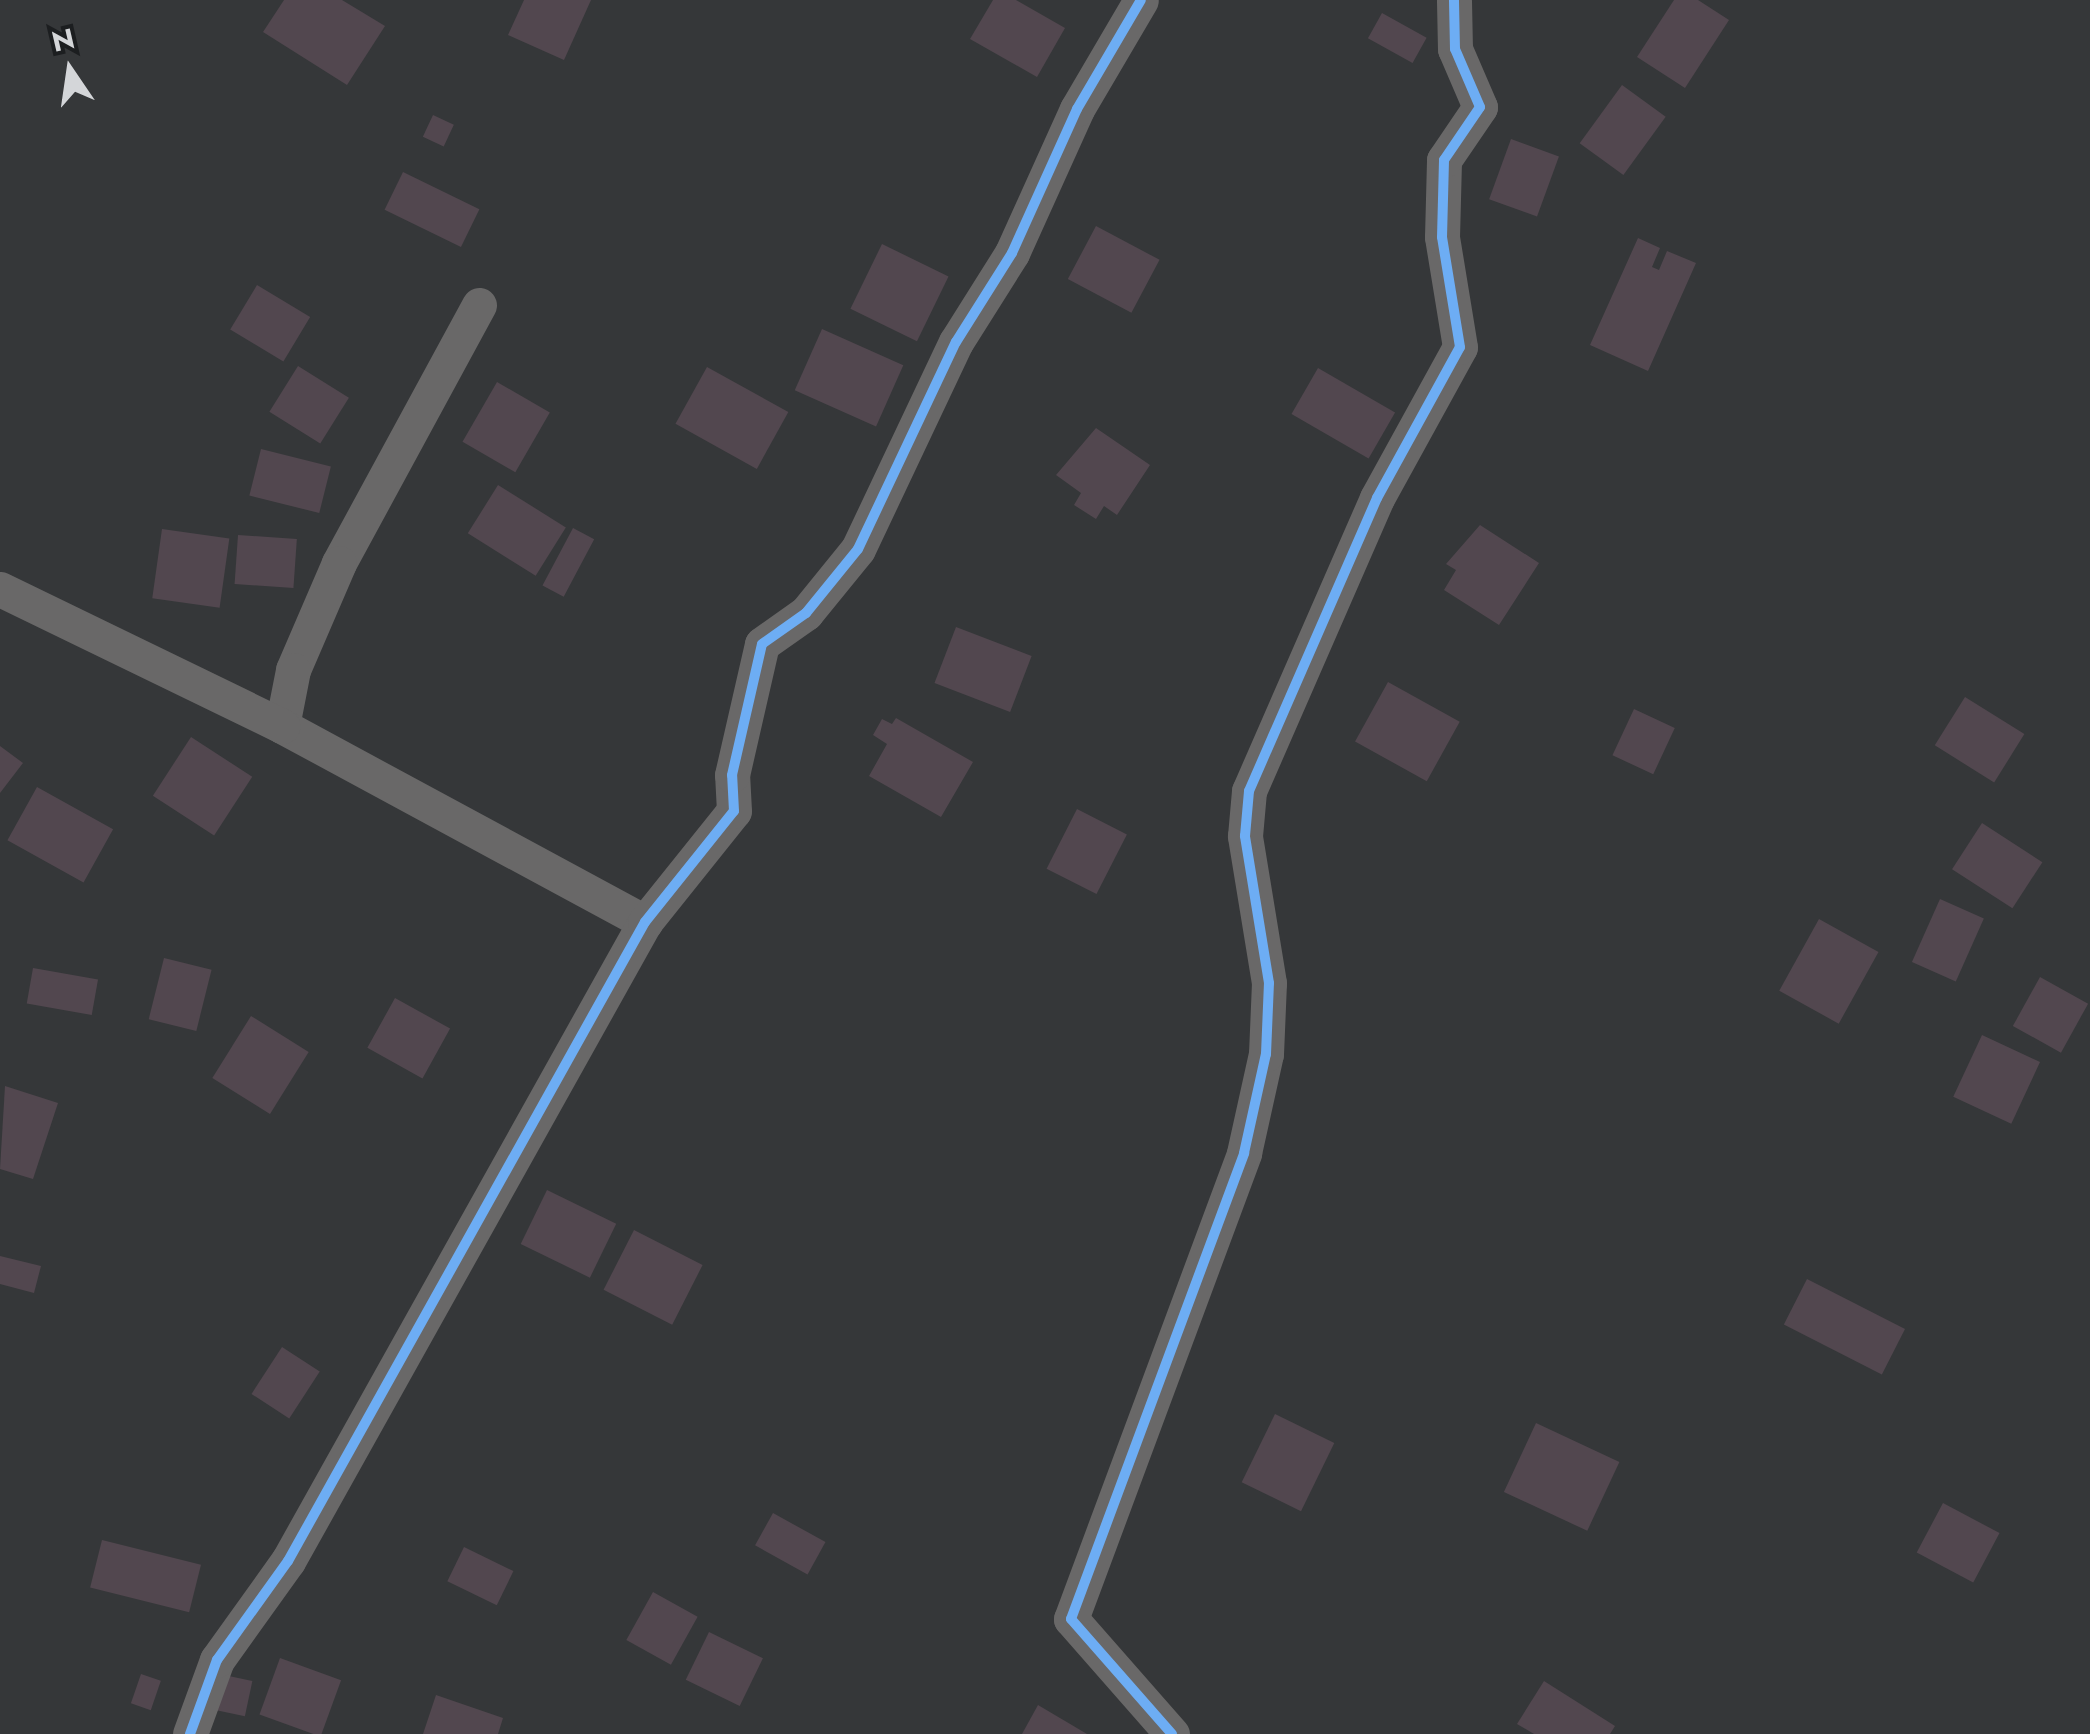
<!DOCTYPE html>
<style>
body{margin:0}
#map{position:relative;width:2090px;height:1734px;overflow:hidden;background:#353739;font-family:Jost,sans-serif}
div>[style]{position:absolute}
[style*='--x']{left:calc(var(--x)*1px);top:calc(var(--y)*1px);width:calc(var(--w)*1px);rotate:calc(var(--a)*1deg)}
.building>*{inset:0;background:#52474f;transform-origin:0 0}
.minor>*{height:35px;margin:-17.5px;padding:0 17.5px;transform-origin:17.5px;border-radius:17.5px;background:#696868}
.cycleway>*{height:10px;margin:-5px;padding:0 5px;transform-origin:5px;border-radius:5px;background:#6dadf4}
span{translate:-50% -50%;white-space:nowrap;text-align:center;line-height:1.15;-webkit-text-stroke:8px #1c1e20;paint-order:stroke}
.north{position:absolute;left:20px;top:20px;width:100px;height:100px;-webkit-text-stroke:8px #1c1e20;paint-order:stroke;rotate:347deg;font-size:28px;font-weight:700;line-height:40px;text-align:center;color:#d4d6d9}
.north::after{content:'';display:block;margin:auto;width:35px;height:45px;background:#d4d6d9;clip-path:polygon(50% 0,100% 100%,50% 72%,0 100%)}
</style>
<div id="map">
<div class="building">
<i style="clip-path:polygon(284px 0,342px 0,385px 26px,347px 85px,263px 32px)"></i>
<i style="clip-path:polygon(524px 0,591px 0,564px 60px,508px 35px)"></i>
<i style="clip-path:polygon(993px 0,1016px 0,1065px 28px,1037px 77px,970px 39px)"></i>
<i style="clip-path:polygon(1674px 0,1698px 0,1729px 20px,1685px 88px,1637px 57px)"></i>
<i style="left:1382px;top:13px;width:51px;height:29px;rotate:29deg"></i>
<i style="left:1622px;top:85px;width:54px;height:72px;rotate:36deg"></i>
<i style="left:433px;top:115px;width:23px;height:24px;rotate:25deg"></i>
<i style="left:1511px;top:139px;width:51px;height:64px;rotate:20deg"></i>
<i style="left:403px;top:172px;width:85px;height:42px;rotate:26deg"></i>
<i style="left:1096px;top:226px;width:72px;height:60px;rotate:28deg"></i>
<i style="clip-path:polygon(1638px 238px,1660px 248px,1652px 267px,1659px 270px,1667px 251px,1696px 263px,1648px 371px,1590px 345px)"></i>
<i style="left:882px;top:244px;width:74px;height:72px;rotate:26deg"></i>
<i style="left:257px;top:285px;width:62px;height:52px;rotate:31deg"></i>
<i style="left:822px;top:329px;width:89px;height:67px;rotate:24deg"></i>
<i style="left:298px;top:366px;width:60px;height:54px;rotate:32deg"></i>
<i style="left:707px;top:367px;width:93px;height:65px;rotate:29deg"></i>
<i style="left:1318px;top:368px;width:89px;height:53px;rotate:30deg"></i>
<i style="left:497px;top:382px;width:61px;height:69px;rotate:30deg"></i>
<i style="clip-path:polygon(1096px 428px,1150px 465px,1117px 515px,1104px 506px,1096px 519px,1074px 505px,1081px 493px,1056px 475px)"></i>
<i style="left:261px;top:449px;width:72px;height:48px;rotate:14deg"></i>
<i style="left:498px;top:485px;width:80px;height:57px;rotate:32deg"></i>
<i style="clip-path:polygon(1480px 525px,1539px 563px,1499px 625px,1444px 590px,1456px 570px,1446px 564px)"></i>
<i style="left:573px;top:528px;width:24px;height:65px;rotate:28deg"></i>
<i style="left:162px;top:529px;width:68px;height:70px;rotate:8deg"></i>
<i style="left:238px;top:535px;width:59px;height:49px;rotate:4deg"></i>
<i style="left:956px;top:627px;width:81px;height:60px;rotate:21deg"></i>
<i style="left:1388px;top:682px;width:82px;height:68px;rotate:29deg"></i>
<i style="left:1965px;top:697px;width:70px;height:57px;rotate:32deg"></i>
<i style="left:1634px;top:709px;width:45px;height:51px;rotate:25deg"></i>
<i style="clip-path:polygon(896px 718px,973px 762px,941px 817px,869px 776px,887px 744px,873px 735px,882px 719px,892px 724px)"></i>
<i style="left:191px;top:737px;width:73px;height:70px;rotate:33deg"></i>
<i style="clip-path:polygon(0 746px,23px 763px,0 793px)"></i>
<i style="left:37px;top:787px;width:87px;height:61px;rotate:29deg"></i>
<i style="left:1077px;top:809px;width:56px;height:67px;rotate:27deg"></i>
<i style="left:1982px;top:823px;width:72px;height:55px;rotate:33deg"></i>
<i style="left:1940px;top:899px;width:48px;height:69px;rotate:24deg"></i>
<i style="left:1819px;top:919px;width:68px;height:82px;rotate:29deg"></i>
<i style="left:164px;top:958px;width:49px;height:63px;rotate:14deg"></i>
<i style="left:33px;top:968px;width:66px;height:36px;rotate:10deg"></i>
<i style="left:2040px;top:977px;width:55px;height:56px;rotate:29deg"></i>
<i style="left:395px;top:998px;width:63px;height:57px;rotate:29deg"></i>
<i style="left:251px;top:1016px;width:68px;height:73px;rotate:32deg"></i>
<i style="left:1982px;top:1035px;width:64px;height:68px;rotate:25deg"></i>
<i style="clip-path:polygon(5px 1086px,58px 1103px,33px 1179px,0 1169px)"></i>
<i style="left:547px;top:1190px;width:77px;height:60px;rotate:26deg"></i>
<i style="left:634px;top:1230px;width:77px;height:67px;rotate:27deg"></i>
<i style="clip-path:polygon(0 1256px,41px 1266px,34px 1293px,0 1284px)"></i>
<i style="left:1807px;top:1279px;width:110px;height:51px;rotate:27deg"></i>
<i style="left:282px;top:1347px;width:45px;height:56px;rotate:33deg"></i>
<i style="left:1275px;top:1414px;width:66px;height:76px;rotate:26deg"></i>
<i style="left:1536px;top:1423px;width:92px;height:76px;rotate:25deg"></i>
<i style="left:1943px;top:1503px;width:64px;height:56px;rotate:28deg"></i>
<i style="left:773px;top:1513px;width:60px;height:37px;rotate:29deg"></i>
<i style="left:102px;top:1540px;width:102px;height:49px;rotate:14deg"></i>
<i style="left:464px;top:1547px;width:55px;height:38px;rotate:26deg"></i>
<i style="left:653px;top:1592px;width:51px;height:55px;rotate:29deg"></i>
<i style="left:709px;top:1632px;width:60px;height:53px;rotate:26deg"></i>
<i style="left:280px;top:1658px;width:65px;height:60px;rotate:20deg"></i>
<i style="left:141px;top:1674px;width:21px;height:31px;rotate:19deg"></i>
<i style="left:224px;top:1675px;width:29px;height:36px;rotate:12deg"></i>
<i style="clip-path:polygon(1544px 1681px,1615px 1726px,1610px 1734px,1534px 1734px,1517px 1724px)"></i>
<i style="clip-path:polygon(436px 1695px,503px 1718px,498px 1734px,423px 1734px)"></i>
<i style="clip-path:polygon(1038px 1705px,1087px 1734px,1022px 1734px)"></i>
</div>
<div class="minor">
<i style="--x:479;--y:305;--w:294;--a:118.5"></i>
<i style="--x:339;--y:563;--w:116;--a:113.3"></i>
<i style="--x:293;--y:670;--w:57;--a:101.1"></i>
<i style="--x:282;--y:726;--w:413;--a:28.4"></i>
<i style="--x:0;--y:589;--w:314;--a:25.9"></i>
<i style="--x:190;--y:1734;--w:79;--a:-70"></i>
<i style="--x:217;--y:1660;--w:122;--a:-54.4"></i>
<i style="--x:288;--y:1561;--w:732;--a:-60.81"></i>
<i style="--x:645;--y:922;--w:142;--a:-51.3"></i>
<i style="--x:734;--y:811;--w:36;--a:-93"></i>
<i style="--x:732;--y:775;--w:134;--a:-77.1"></i>
<i style="--x:762;--y:644;--w:54;--a:-35.2"></i>
<i style="--x:806;--y:613;--w:82;--a:-50.9"></i>
<i style="--x:858;--y:549;--w:229;--a:-64.7"></i>
<i style="--x:956;--y:342;--w:105;--a:-57.8"></i>
<i style="--x:1012;--y:253;--w:158;--a:-65.7"></i>
<i style="--x:1077;--y:109;--w:126;--a:-59.6"></i>
<i style="--x:1172;--y:1734;--w:153;--a:-131.3"></i>
<i style="--x:1071;--y:1619;--w:497;--a:-69.6"></i>
<i style="--x:1244;--y:1153;--w:101;--a:-77.5"></i>
<i style="--x:1266;--y:1054;--w:71;--a:-87.6"></i>
<i style="--x:1269;--y:983;--w:149;--a:-99.3"></i>
<i style="--x:1245;--y:836;--w:45;--a:-84.9"></i>
<i style="--x:1249;--y:791;--w:320;--a:-66.4"></i>
<i style="--x:1377;--y:498;--w:172;--a:-61.2"></i>
<i style="--x:1460;--y:347;--w:111;--a:-99.3"></i>
<i style="--x:1442;--y:237;--w:77;--a:-88.5"></i>
<i style="--x:1444;--y:160;--w:64;--a:-55.8"></i>
<i style="--x:1480;--y:107;--w:63;--a:-113.3"></i>
<i style="--x:1455;--y:49;--w:49;--a:-91.2"></i>
</div>
<div class="cycleway">
<i style="--x:190;--y:1734;--w:79;--a:-70"></i>
<i style="--x:217;--y:1660;--w:122;--a:-54.4"></i>
<i style="--x:288;--y:1561;--w:732;--a:-60.81"></i>
<i style="--x:645;--y:922;--w:142;--a:-51.3"></i>
<i style="--x:734;--y:811;--w:36;--a:-93"></i>
<i style="--x:732;--y:775;--w:134;--a:-77.1"></i>
<i style="--x:762;--y:644;--w:54;--a:-35.2"></i>
<i style="--x:806;--y:613;--w:82;--a:-50.9"></i>
<i style="--x:858;--y:549;--w:229;--a:-64.7"></i>
<i style="--x:956;--y:342;--w:105;--a:-57.8"></i>
<i style="--x:1012;--y:253;--w:158;--a:-65.7"></i>
<i style="--x:1077;--y:109;--w:126;--a:-59.6"></i>
<i style="--x:1172;--y:1734;--w:153;--a:-131.3"></i>
<i style="--x:1071;--y:1619;--w:497;--a:-69.6"></i>
<i style="--x:1244;--y:1153;--w:101;--a:-77.5"></i>
<i style="--x:1266;--y:1054;--w:71;--a:-87.6"></i>
<i style="--x:1269;--y:983;--w:149;--a:-99.3"></i>
<i style="--x:1245;--y:836;--w:45;--a:-84.9"></i>
<i style="--x:1249;--y:791;--w:320;--a:-66.4"></i>
<i style="--x:1377;--y:498;--w:172;--a:-61.2"></i>
<i style="--x:1460;--y:347;--w:111;--a:-99.3"></i>
<i style="--x:1442;--y:237;--w:77;--a:-88.5"></i>
<i style="--x:1444;--y:160;--w:64;--a:-55.8"></i>
<i style="--x:1480;--y:107;--w:63;--a:-113.3"></i>
<i style="--x:1455;--y:49;--w:49;--a:-91.2"></i>
</div>
<div class="north">N</div>
</div>
